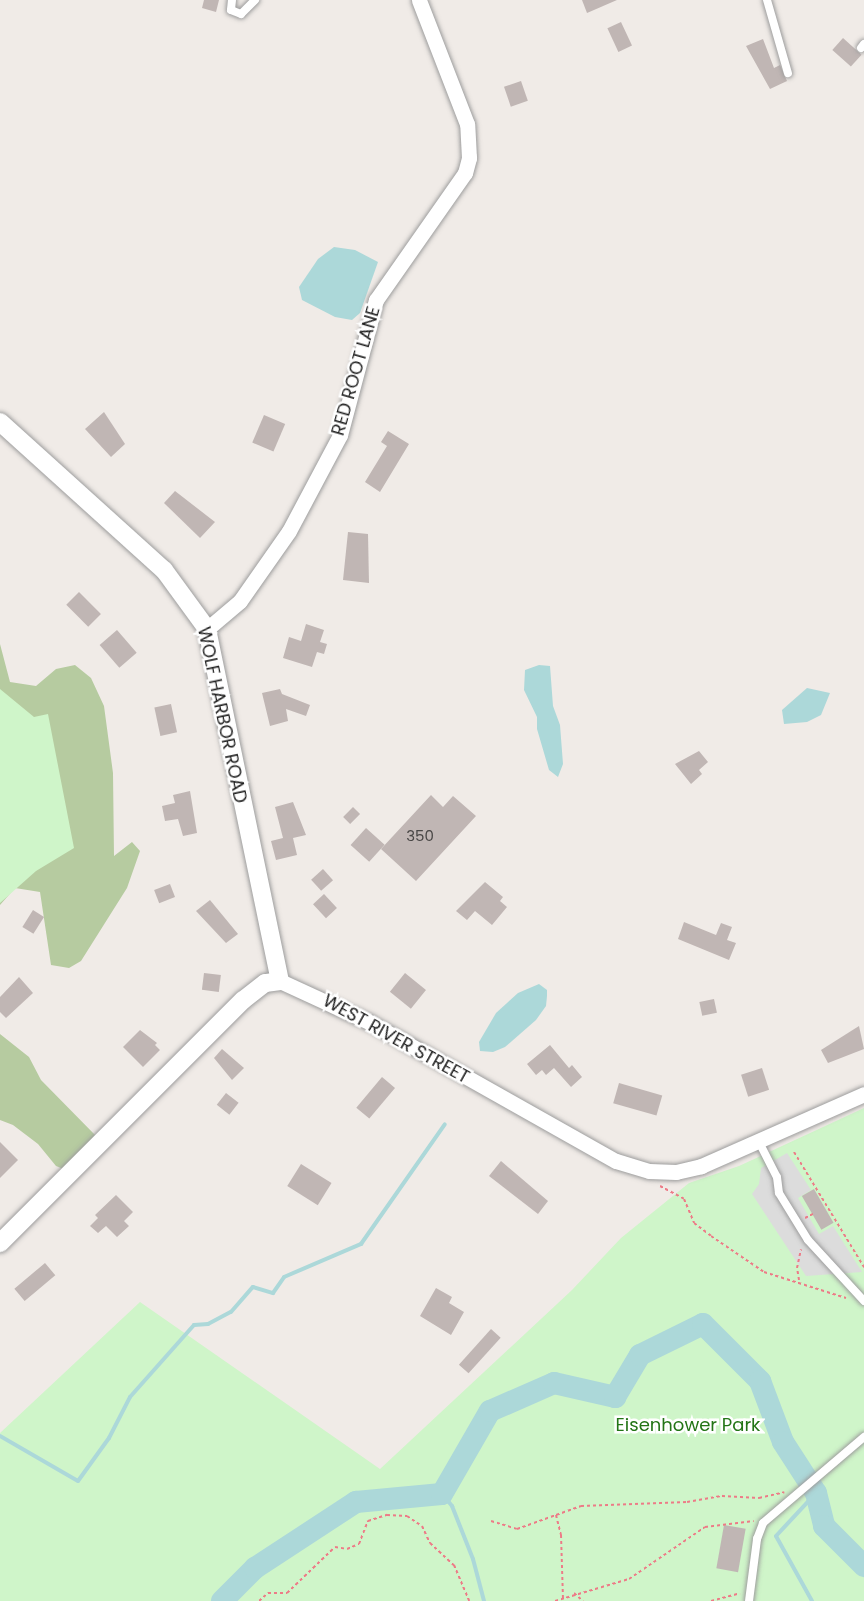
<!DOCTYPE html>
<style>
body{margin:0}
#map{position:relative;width:864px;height:1601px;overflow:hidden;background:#f0ebe7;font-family:Poppins,sans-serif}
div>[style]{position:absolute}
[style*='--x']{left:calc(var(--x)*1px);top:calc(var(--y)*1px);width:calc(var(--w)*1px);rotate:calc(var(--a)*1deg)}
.forest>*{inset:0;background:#b6cba0}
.park>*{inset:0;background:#cff5c9}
.parking>*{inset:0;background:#dcdcdc}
.water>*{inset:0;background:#acd8d9}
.stream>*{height:4px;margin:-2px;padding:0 2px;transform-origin:2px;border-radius:2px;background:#acd8d9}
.river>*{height:22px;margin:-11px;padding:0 11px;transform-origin:11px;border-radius:11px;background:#acd8d9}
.building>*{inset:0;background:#c0b6b4;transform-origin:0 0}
.path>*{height:2px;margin-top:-1px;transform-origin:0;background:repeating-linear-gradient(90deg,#ed7b87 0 3px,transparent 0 6px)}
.roads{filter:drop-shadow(0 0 2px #9d9d9d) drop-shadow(0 0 2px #9d9d9d)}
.service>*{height:8px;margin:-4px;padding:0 4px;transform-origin:4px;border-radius:4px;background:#fff}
.minor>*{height:15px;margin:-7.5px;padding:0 7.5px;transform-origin:7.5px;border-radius:7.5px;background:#fff}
.tertiary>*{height:18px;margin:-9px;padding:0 9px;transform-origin:9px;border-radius:9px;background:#fff}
span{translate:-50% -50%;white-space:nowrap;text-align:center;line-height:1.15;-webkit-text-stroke:5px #fff;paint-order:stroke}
.number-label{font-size:15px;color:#484645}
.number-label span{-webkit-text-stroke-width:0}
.street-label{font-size:18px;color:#202020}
.park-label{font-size:18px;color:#237516}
</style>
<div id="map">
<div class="forest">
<i style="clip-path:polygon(0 644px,10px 682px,36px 686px,56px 669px,75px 665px,91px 678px,104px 706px,113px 773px,114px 856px,132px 842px,140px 851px,127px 888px,81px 961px,69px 968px,51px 965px,40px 892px,15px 888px,0 905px)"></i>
<i style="clip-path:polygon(0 1034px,29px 1057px,41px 1080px,97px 1137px,66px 1170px,56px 1166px,38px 1144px,13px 1125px,0 1120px)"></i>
</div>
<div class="park">
<i style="clip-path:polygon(0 689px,34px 717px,48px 714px,74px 848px,36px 871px,0 903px)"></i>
<i style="clip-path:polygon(864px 1108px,864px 1601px,0 1601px,0 1433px,140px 1302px,380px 1469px,572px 1290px,621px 1238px,689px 1183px,739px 1166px)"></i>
</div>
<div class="parking">
<i style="clip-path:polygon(787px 1153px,811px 1190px,798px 1198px,819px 1234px,833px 1226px,862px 1272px,806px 1276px,752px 1194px,759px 1184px,761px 1168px)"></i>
</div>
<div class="water">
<i style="clip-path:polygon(334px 247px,355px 250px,378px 262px,360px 313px,352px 320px,335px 317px,302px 300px,299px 287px,318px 259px)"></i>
<i style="clip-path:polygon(539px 665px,550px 666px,553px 706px,560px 725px,563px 764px,558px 777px,549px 770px,537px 729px,537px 717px,524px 690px,525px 670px)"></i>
<i style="clip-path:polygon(807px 688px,830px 693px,821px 715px,807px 722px,784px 724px,782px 710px)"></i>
<i style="clip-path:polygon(539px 984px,547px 990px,547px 996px,546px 1006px,536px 1020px,505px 1047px,493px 1052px,480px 1051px,479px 1042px,496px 1013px,518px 993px)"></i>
</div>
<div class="stream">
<i style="--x:0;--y:1436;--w:90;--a:30"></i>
<i style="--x:78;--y:1481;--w:53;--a:-54.2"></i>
<i style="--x:109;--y:1438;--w:46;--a:-62.9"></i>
<i style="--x:130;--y:1397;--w:96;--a:-48.4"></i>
<i style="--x:194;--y:1325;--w:14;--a:-4"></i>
<i style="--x:208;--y:1324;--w:26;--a:-28"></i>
<i style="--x:231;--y:1312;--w:33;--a:-49"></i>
<i style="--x:253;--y:1287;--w:21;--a:17"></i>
<i style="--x:273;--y:1293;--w:19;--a:-55"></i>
<i style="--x:284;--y:1277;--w:84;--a:-23.2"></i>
<i style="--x:361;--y:1244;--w:146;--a:-55"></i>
<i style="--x:442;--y:1494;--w:16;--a:50"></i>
<i style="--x:452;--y:1506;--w:57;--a:68.4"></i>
<i style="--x:473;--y:1559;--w:43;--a:75.3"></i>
<i style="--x:812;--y:1601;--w:74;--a:-119"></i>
<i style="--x:776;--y:1536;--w:59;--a:-47.1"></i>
</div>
<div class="river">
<i style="--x:222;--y:1601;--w:47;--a:-45"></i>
<i style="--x:255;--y:1568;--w:121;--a:-33.2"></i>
<i style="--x:356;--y:1502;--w:86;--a:-5.3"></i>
<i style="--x:442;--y:1494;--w:96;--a:-60"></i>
<i style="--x:490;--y:1411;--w:70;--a:-23.6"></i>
<i style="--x:554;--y:1383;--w:63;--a:12.9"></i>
<i style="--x:615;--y:1397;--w:49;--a:-59.2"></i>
<i style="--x:640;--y:1355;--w:70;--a:-26.2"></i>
<i style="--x:703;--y:1324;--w:81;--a:45"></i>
<i style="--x:760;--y:1381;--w:65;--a:69.3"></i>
<i style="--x:783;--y:1442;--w:61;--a:57.1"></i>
<i style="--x:816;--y:1493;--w:34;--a:76"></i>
<i style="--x:824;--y:1526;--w:57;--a:45"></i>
</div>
<div class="building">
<i style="clip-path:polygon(204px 0,219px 0,216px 12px,202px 8px)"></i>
<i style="clip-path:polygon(582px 0,617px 0,587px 13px)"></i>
<i style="left:621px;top:22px;width:26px;height:15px;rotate:65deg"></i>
<i style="left:843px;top:38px;width:25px;height:16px;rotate:42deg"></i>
<i style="clip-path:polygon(763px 39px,774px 68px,780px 65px,787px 81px,770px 89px,746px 46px)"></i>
<i style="left:521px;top:81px;width:21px;height:18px;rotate:71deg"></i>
<i style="clip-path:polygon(104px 412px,125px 444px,111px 457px,85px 429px)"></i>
<i style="left:264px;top:415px;width:23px;height:30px;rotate:23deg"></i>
<i style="clip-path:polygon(388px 431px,409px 444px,380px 492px,365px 482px,387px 446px,381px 442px)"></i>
<i style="clip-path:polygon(175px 491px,215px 522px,200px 538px,164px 503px)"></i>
<i style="clip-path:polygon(348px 532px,368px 534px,369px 583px,343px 580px)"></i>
<i style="left:79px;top:592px;width:31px;height:18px;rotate:45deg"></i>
<i style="clip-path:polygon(306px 624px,324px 630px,320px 642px,327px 644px,324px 654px,317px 652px,312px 667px,283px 658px,289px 637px,301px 641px)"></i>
<i style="left:117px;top:630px;width:30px;height:23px;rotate:49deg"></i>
<i style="clip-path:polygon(280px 689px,282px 694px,310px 705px,306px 716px,286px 709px,288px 721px,270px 726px,262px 693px)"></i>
<i style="left:171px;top:704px;width:29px;height:17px;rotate:78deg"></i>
<i style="clip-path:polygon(699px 751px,708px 762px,699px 770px,702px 774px,691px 784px,675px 764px)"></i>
<i style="clip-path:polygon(190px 791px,197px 833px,183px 836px,178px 819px,165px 821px,162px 806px,175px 803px,173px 795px)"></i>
<i style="clip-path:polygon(431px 795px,443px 807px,453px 796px,476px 816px,416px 881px,381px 849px)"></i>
<i style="clip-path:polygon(293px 802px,306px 835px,293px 838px,297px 855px,276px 860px,271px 841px,283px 838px,275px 807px)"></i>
<i style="left:353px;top:807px;width:10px;height:14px;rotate:45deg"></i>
<i style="left:366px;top:828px;width:25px;height:23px;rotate:42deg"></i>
<i style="left:323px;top:869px;width:15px;height:16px;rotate:48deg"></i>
<i style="clip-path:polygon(485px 882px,503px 897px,500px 901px,507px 907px,492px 925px,475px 911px,467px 920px,456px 911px)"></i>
<i style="left:170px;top:884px;width:14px;height:17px;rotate:69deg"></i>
<i style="left:324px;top:894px;width:19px;height:15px;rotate:47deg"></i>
<i style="clip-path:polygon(210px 900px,238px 934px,226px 943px,196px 911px)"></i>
<i style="left:33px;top:910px;width:13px;height:20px;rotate:32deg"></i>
<i style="clip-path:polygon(684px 922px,716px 935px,721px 923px,732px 927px,727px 940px,736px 943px,729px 960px,678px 939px)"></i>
<i style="left:204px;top:973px;width:17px;height:17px;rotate:7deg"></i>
<i style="left:405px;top:973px;width:27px;height:24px;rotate:39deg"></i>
<i style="clip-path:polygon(19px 977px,33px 993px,6px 1018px,0 1012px,0 997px)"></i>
<i style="left:714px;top:999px;width:14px;height:15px;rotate:78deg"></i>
<i style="clip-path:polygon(859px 1026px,864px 1049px,828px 1063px,821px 1050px)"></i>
<i style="clip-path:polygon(140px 1030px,157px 1043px,155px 1045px,160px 1050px,143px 1067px,123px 1047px)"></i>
<i style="clip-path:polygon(550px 1045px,569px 1068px,572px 1065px,582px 1077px,571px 1087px,554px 1068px,546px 1075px,542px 1070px,536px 1075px,527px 1064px)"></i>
<i style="clip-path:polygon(222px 1049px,244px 1068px,232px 1080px,214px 1058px)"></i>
<i style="left:762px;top:1068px;width:23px;height:22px;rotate:72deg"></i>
<i style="left:382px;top:1077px;width:17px;height:40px;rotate:40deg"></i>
<i style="left:619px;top:1083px;width:45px;height:21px;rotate:16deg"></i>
<i style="left:226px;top:1093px;width:16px;height:15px;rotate:38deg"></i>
<i style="clip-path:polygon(0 1142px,18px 1160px,0 1178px)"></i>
<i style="clip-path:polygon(501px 1161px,548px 1201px,538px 1214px,489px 1176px)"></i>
<i style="left:301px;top:1164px;width:36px;height:26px;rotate:32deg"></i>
<i style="left:814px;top:1189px;width:39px;height:14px;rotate:60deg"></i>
<i style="clip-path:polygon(116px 1195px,133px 1212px,124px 1221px,129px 1226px,117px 1237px,106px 1226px,98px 1233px,90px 1226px,98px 1218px,95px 1215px)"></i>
<i style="left:45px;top:1263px;width:16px;height:40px;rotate:50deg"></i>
<i style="clip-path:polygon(436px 1288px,452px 1297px,449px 1303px,464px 1312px,451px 1335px,420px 1316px)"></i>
<i style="left:491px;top:1329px;width:13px;height:48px;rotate:42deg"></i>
<i style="left:724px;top:1525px;width:22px;height:44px;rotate:10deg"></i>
</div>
<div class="path">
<i style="--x:794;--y:1152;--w:135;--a:58.7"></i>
<i style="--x:660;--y:1186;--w:27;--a:28"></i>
<i style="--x:684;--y:1199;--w:26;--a:67"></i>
<i style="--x:694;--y:1223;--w:21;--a:37"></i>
<i style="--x:711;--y:1236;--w:64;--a:34.2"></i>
<i style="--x:764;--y:1272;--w:86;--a:17.6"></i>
<i style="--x:805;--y:1218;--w:9;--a:-27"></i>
<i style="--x:799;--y:1280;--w:12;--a:-99"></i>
<i style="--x:797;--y:1268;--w:19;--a:-78"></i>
<i style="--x:556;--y:1515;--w:21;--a:76"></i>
<i style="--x:561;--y:1535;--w:63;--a:88.2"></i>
<i style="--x:491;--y:1521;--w:27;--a:17"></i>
<i style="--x:517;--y:1529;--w:68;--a:-19.8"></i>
<i style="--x:581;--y:1506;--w:106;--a:-2.2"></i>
<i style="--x:687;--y:1502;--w:36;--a:-10"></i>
<i style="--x:722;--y:1496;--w:37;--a:3"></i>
<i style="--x:759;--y:1498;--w:26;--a:-13"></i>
<i style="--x:574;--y:1593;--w:12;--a:42"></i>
<i style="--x:259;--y:1601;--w:12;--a:-42"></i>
<i style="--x:268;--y:1593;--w:19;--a:0"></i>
<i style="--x:287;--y:1593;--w:66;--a:-43.8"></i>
<i style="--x:335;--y:1547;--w:12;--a:9"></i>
<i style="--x:347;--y:1549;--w:13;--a:-23"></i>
<i style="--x:359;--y:1544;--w:25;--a:-69"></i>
<i style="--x:368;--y:1521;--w:20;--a:-18"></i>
<i style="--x:387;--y:1515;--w:20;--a:3"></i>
<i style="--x:407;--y:1516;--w:18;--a:34"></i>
<i style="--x:422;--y:1526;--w:19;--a:65"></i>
<i style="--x:430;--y:1543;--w:33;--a:43"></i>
<i style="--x:454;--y:1565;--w:39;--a:67"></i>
<i style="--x:555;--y:1601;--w:77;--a:-16.6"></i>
<i style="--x:629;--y:1579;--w:92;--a:-34.4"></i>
<i style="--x:705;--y:1527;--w:49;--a:-7"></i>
<i style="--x:711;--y:1601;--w:30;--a:-15"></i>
</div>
<div class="roads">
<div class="service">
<i style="--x:232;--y:0;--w:10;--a:96"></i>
<i style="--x:231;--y:10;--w:11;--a:22"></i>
<i style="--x:241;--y:14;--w:20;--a:-45"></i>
<i style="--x:767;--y:0;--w:76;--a:74"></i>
<i style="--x:861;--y:48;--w:5;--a:-53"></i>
<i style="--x:759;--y:1142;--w:39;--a:63"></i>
<i style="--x:777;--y:1177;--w:16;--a:83"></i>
<i style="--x:779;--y:1193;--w:55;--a:58.3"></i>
<i style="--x:808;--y:1240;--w:83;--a:47.4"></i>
<i style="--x:749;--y:1601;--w:63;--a:-82.6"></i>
<i style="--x:757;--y:1539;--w:17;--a:-69"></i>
<i style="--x:763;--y:1523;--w:133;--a:-40.4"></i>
</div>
<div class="minor">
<i style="--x:207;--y:629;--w:43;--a:-40.3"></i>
<i style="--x:240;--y:601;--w:85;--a:-55"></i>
<i style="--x:289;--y:531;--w:109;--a:-62"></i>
<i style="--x:340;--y:435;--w:140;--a:-75.1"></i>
<i style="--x:376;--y:300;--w:155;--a:-55"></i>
<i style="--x:465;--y:173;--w:16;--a:-75"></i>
<i style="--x:469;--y:158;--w:34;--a:-93"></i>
<i style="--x:467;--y:124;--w:133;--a:-111.2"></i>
<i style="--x:280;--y:981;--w:98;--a:24.7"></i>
<i style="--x:369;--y:1022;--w:283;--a:29.4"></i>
<i style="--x:616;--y:1161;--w:34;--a:17"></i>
<i style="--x:649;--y:1171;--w:27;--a:2"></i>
<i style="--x:676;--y:1172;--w:26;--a:-13"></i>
<i style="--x:701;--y:1166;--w:178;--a:-23.8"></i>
</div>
<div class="tertiary">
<i style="--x:0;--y:422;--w:221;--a:42.1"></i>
<i style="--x:164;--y:570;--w:73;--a:53.9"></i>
<i style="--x:207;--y:629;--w:359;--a:78.3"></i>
<i style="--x:280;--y:981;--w:15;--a:172"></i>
<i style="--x:265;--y:983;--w:28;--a:142"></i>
<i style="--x:243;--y:1000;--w:344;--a:135"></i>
</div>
</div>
<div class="number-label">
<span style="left:420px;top:836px">350</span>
</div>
<div class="street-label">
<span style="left:356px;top:371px;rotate:-74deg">RED ROOT LANE</span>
<span style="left:222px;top:715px;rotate:78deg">WOLF HARBOR ROAD</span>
<span style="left:396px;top:1039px;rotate:29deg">WEST RIVER STREET</span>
</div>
<div class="park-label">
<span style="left:688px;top:1425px">Eisenhower Park</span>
</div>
</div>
